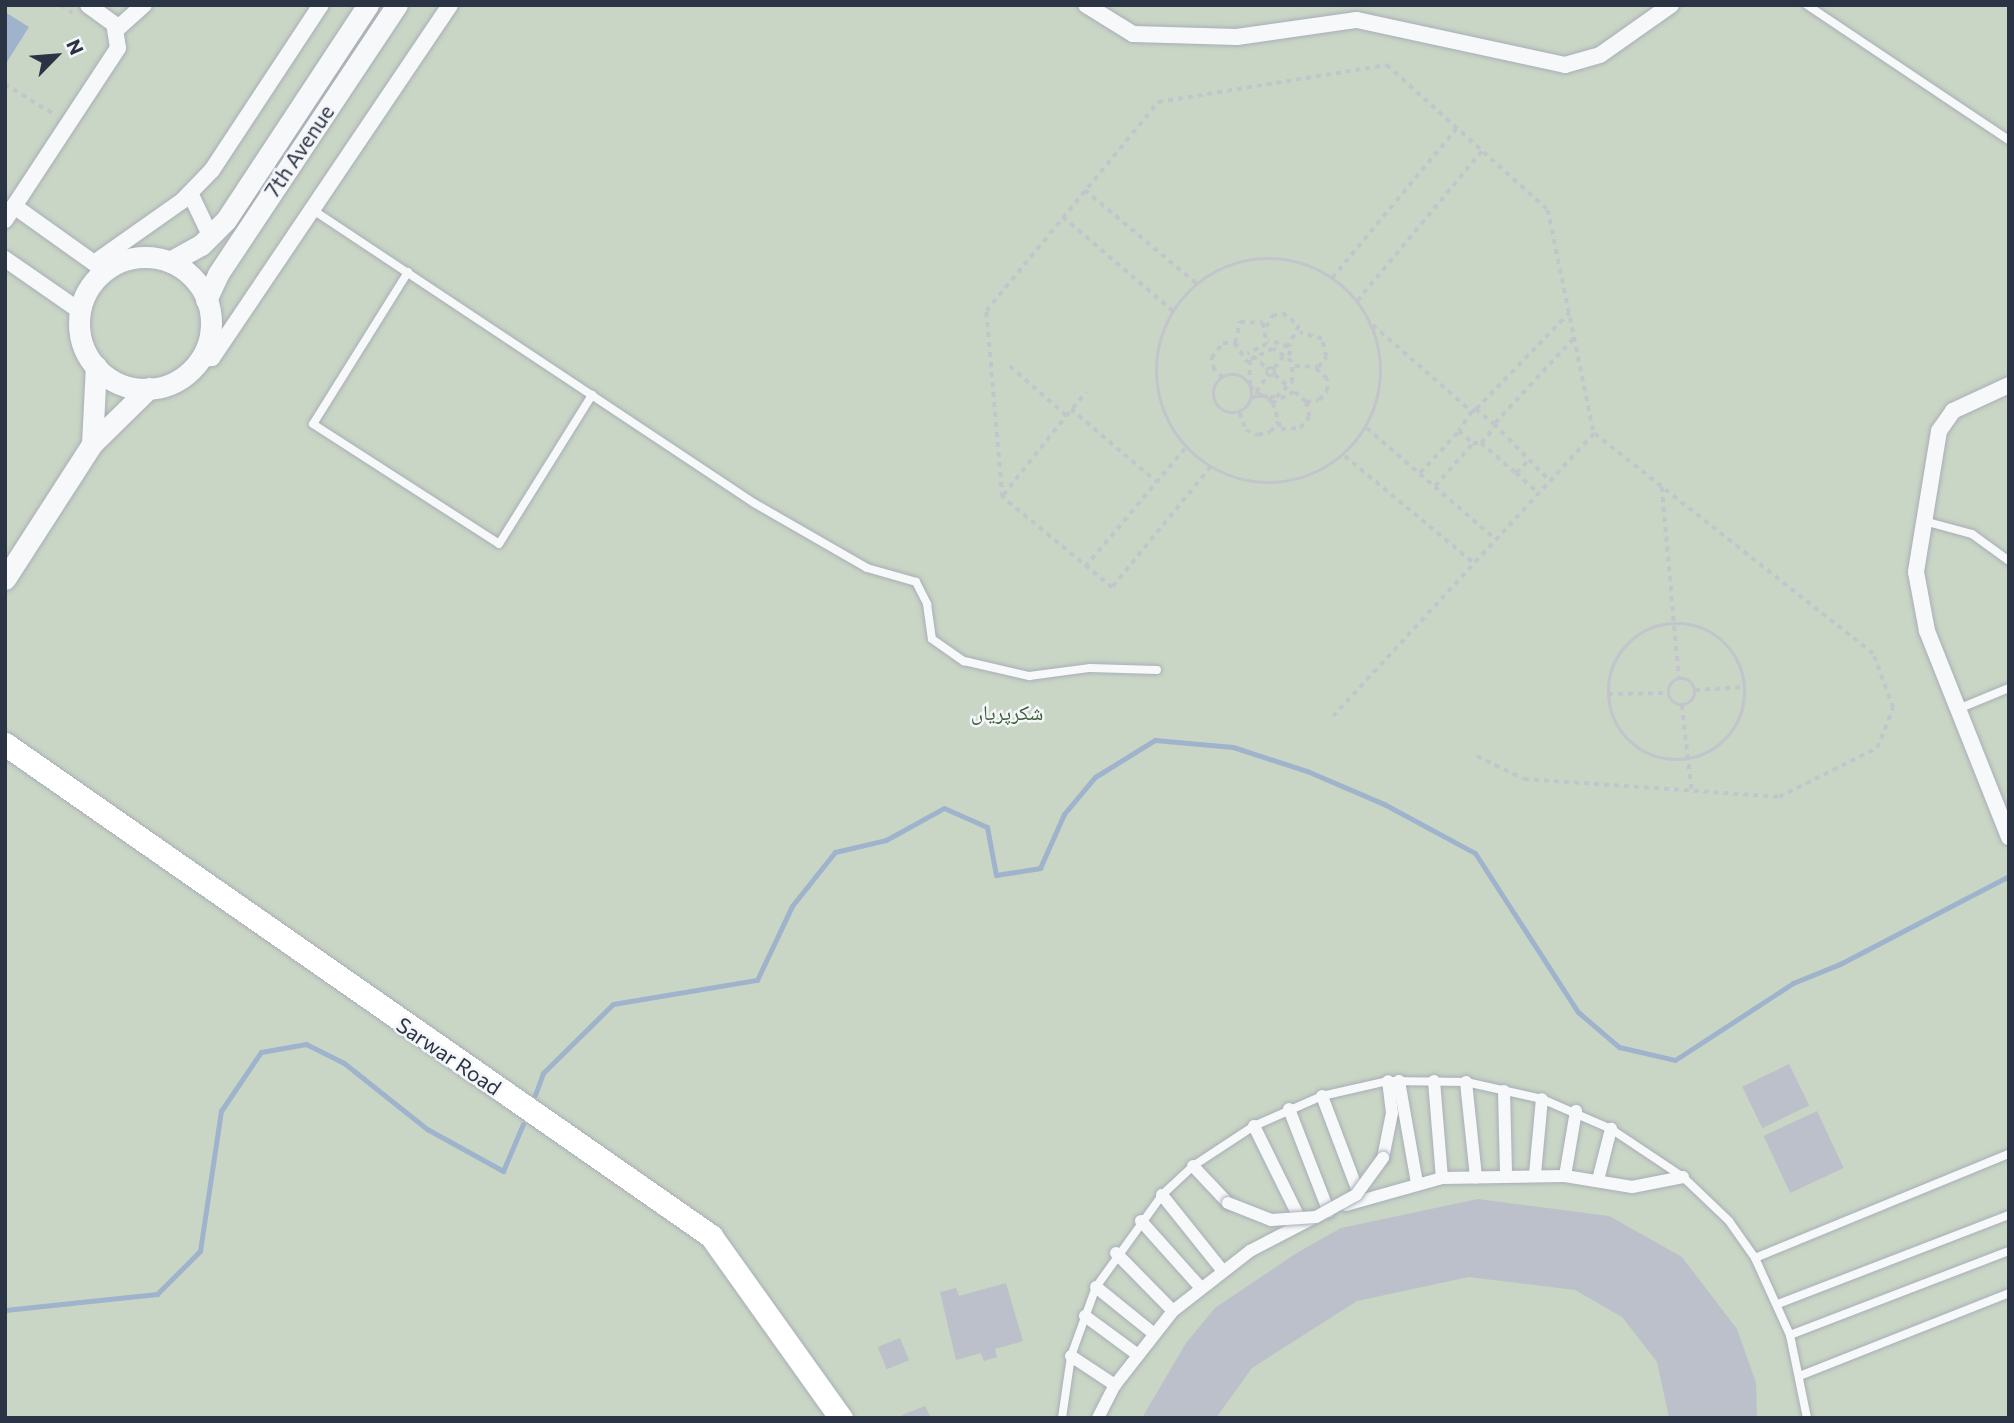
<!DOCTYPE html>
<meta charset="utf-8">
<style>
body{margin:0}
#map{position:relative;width:2014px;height:1423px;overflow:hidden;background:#e4e7ec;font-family:Commissioner,"Noto Naskh Arabic",sans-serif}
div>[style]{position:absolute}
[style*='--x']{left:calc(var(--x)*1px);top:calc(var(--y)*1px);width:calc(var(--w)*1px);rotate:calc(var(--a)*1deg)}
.green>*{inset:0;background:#c9d6c5;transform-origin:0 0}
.water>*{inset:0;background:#9fb4cc}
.stream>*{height:5px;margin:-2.5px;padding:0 2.5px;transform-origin:2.5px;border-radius:2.5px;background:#9fb4cc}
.building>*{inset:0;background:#bbc0ca;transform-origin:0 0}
.path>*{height:3.5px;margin-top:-1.75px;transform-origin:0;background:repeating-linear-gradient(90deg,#c2c5cb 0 5px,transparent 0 10px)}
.path>.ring{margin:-1.75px;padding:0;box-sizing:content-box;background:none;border:3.5px solid #c2c5cb;border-radius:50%}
.roads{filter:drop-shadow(0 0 2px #a9aeb7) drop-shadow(0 0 2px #a9aeb7)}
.service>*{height:8px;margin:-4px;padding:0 4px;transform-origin:4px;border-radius:4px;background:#f7f8fa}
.pedestrian>*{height:12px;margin:-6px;padding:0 6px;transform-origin:6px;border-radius:6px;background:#f7f8fa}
.minor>*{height:16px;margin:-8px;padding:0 8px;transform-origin:8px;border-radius:8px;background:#f7f8fa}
.tertiary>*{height:21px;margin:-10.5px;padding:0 10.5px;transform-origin:10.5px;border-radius:10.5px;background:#f7f8fa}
.tertiary>.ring{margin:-10.5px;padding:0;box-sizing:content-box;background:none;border:21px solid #f7f8fa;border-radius:50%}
.secondary>*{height:23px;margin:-11.5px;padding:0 11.5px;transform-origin:11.5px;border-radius:11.5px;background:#fff}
.bridges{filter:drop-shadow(0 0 2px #a9aeb7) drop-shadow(0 0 2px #a9aeb7)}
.pedestrian-bridge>*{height:12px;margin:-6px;padding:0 6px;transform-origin:6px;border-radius:6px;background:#f7f8fa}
span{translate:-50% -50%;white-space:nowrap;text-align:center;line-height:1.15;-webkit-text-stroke:5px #f4f6f9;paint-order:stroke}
.street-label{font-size:21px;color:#2b3445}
.park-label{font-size:21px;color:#3f6138}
.frame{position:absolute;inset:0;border:7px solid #2b3445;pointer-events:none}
.north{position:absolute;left:21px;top:21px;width:70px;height:70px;-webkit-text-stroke:5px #f4f6f9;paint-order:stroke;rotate:65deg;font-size:19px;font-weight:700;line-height:28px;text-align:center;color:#2b3445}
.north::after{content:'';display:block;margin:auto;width:24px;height:32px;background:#2b3445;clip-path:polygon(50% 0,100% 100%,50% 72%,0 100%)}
</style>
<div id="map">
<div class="green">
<i style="left:5px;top:5px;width:2004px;height:1413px"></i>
</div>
<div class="water">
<i style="clip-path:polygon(5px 12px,29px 27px,5px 65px)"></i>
</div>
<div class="stream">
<i style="--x:535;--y:1095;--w:23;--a:-70"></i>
<i style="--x:543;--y:1073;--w:98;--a:-44.6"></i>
<i style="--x:613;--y:1004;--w:146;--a:-9.5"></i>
<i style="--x:757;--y:980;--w:82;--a:-64.7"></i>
<i style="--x:792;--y:906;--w:69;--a:-51.5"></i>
<i style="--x:835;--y:852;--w:52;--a:-13.2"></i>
<i style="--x:886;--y:840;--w:66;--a:-28.9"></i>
<i style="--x:944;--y:808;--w:47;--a:23.8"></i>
<i style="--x:987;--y:827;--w:49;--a:79.4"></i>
<i style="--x:996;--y:875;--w:45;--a:-9"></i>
<i style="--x:1040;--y:868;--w:59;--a:-66"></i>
<i style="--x:1064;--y:814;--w:48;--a:-50"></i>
<i style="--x:1095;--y:777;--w:70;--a:-31.7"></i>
<i style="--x:1155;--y:740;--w:78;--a:5.1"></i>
<i style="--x:1233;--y:747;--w:78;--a:18"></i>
<i style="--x:1307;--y:771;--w:84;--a:23.2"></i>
<i style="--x:1384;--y:804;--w:103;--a:28.3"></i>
<i style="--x:1475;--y:853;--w:189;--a:57.1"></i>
<i style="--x:1578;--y:1012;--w:54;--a:40.5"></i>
<i style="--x:1619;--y:1047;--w:57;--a:13.1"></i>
<i style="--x:1675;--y:1060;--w:141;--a:-33.1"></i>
<i style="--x:1793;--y:983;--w:51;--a:-22"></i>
<i style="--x:1840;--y:964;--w:191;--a:-27.5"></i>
<i style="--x:5;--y:1310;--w:153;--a:-6"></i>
<i style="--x:157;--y:1294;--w:61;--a:-45"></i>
<i style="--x:200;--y:1251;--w:142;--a:-81.5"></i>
<i style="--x:221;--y:1111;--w:71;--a:-55.9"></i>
<i style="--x:261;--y:1052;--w:46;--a:-10.1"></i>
<i style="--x:306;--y:1044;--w:42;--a:26.6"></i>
<i style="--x:344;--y:1063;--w:106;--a:38.5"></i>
<i style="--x:427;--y:1129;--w:87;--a:28.9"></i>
<i style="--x:503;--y:1171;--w:51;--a:-66.9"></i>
</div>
<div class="building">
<i style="left:1789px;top:1064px;width:46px;height:52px;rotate:64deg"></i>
<i style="left:1817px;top:1111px;width:63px;height:59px;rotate:65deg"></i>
<i style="clip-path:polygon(1478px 1199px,1609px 1216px,1682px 1257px,1737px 1329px,1756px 1383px,1757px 1418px,1669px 1418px,1657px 1362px,1622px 1317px,1575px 1290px,1469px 1277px,1357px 1301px,1252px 1368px,1216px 1418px,1142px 1418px,1186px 1343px,1215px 1308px,1295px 1254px,1341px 1228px)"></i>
<i style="clip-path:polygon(1006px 1283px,1023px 1341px,995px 1349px,997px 1357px,984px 1361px,981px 1353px,956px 1360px,940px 1292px,956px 1288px,959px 1296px)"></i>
<i style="left:900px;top:1338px;width:24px;height:24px;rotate:68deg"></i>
<i style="clip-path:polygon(925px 1406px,931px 1418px,903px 1418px,902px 1415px)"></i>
</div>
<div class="path">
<i style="--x:61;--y:5;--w:14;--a:34"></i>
<i style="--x:5;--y:84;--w:59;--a:31.8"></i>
<i style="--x:1085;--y:190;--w:146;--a:40"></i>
<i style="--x:1063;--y:217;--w:145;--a:40.5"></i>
<i class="ring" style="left:1157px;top:259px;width:220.5px;height:220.5px"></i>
<i style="--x:1332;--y:278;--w:195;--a:-50.2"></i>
<i style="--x:1357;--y:301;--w:195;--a:-50.2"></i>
<i style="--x:1373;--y:325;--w:132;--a:41.3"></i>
<i style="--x:1472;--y:412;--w:5;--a:-37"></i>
<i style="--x:1476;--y:409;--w:23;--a:40"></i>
<i style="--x:1494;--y:424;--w:80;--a:45.5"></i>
<i style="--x:1266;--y:327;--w:13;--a:-61"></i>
<i style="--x:1272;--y:316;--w:11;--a:-15"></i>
<i style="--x:1283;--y:313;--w:21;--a:39"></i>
<i style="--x:1299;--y:326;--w:24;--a:118"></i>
<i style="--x:1288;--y:347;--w:21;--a:-161"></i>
<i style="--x:1235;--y:343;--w:22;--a:-77"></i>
<i style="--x:1240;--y:322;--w:23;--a:2"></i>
<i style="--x:1263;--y:323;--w:21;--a:79"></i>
<i style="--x:1267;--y:344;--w:22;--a:153"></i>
<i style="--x:1253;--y:356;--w:20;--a:41"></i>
<i style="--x:1289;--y:356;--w:11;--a:-80"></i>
<i style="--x:1295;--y:366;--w:23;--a:2"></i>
<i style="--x:1318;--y:367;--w:13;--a:-51"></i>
<i style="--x:1326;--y:357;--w:18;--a:-103"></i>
<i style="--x:1322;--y:339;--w:23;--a:-165"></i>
<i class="ring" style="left:1266.5px;top:367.5px;width:5.5px;height:5.5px"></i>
<i style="--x:1274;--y:368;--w:18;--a:-52"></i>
<i style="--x:1275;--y:375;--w:20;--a:41"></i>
<i class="ring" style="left:1214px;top:375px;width:34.5px;height:34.5px"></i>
<i style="--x:1223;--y:378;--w:12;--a:-138"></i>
<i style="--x:1214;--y:370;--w:12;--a:-104"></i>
<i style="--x:1211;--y:358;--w:19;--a:-51"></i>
<i style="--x:1223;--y:343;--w:12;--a:0"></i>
<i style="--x:1235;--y:343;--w:24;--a:57"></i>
<i style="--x:1256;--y:392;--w:21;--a:-55"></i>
<i style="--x:1252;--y:398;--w:5;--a:-22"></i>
<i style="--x:1257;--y:396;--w:6;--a:0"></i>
<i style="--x:1263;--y:396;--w:7;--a:8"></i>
<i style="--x:1270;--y:397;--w:6;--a:0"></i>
<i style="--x:1276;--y:397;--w:22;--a:-43"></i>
<i style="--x:1292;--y:382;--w:20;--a:-90"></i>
<i style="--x:1292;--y:362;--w:23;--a:-146"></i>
<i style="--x:1273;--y:349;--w:25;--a:154"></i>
<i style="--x:1250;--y:360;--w:26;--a:90"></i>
<i style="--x:1250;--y:386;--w:8;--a:45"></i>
<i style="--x:1256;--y:392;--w:4;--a:34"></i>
<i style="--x:1259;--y:394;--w:11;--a:27"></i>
<i style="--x:1269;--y:399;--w:6;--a:45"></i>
<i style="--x:1273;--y:403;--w:27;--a:73"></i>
<i style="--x:1281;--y:429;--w:19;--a:-3"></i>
<i style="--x:1300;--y:428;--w:14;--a:-51"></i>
<i style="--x:1309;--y:417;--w:15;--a:-101"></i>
<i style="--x:1306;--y:402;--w:16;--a:-140"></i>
<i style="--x:1294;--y:392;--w:24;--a:152"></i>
<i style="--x:1306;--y:402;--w:13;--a:-9"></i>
<i style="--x:1319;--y:400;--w:12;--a:-48"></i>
<i style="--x:1327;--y:391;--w:12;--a:-90"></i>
<i style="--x:1327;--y:379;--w:16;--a:-137"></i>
<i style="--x:1071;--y:409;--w:113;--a:40.3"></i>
<i style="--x:1476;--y:409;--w:134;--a:-45.9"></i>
<i style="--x:1472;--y:412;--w:23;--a:124"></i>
<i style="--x:1459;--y:431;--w:18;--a:41"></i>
<i style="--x:1473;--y:443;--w:8;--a:0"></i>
<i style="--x:1481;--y:443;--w:18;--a:-49"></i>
<i style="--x:1240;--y:413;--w:18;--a:71"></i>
<i style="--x:1246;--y:430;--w:13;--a:23"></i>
<i style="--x:1258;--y:435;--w:12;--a:-14"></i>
<i style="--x:1270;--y:432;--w:13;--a:-51"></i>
<i style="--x:1066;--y:416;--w:31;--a:-50"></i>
<i style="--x:1495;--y:423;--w:116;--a:-47.1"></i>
<i style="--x:1367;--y:428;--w:169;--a:40.9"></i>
<i style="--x:1481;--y:443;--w:46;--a:40.6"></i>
<i style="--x:1516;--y:473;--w:17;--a:-45"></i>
<i style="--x:1345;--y:456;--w:168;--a:39.7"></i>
<i style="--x:1211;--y:467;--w:156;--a:129.3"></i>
<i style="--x:1112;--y:588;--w:143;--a:-140.4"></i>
<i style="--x:1002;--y:497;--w:187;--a:-94.9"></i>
<i style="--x:986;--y:311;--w:271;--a:-50.5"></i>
<i style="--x:1158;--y:102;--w:232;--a:-9.2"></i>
<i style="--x:1387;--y:65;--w:217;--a:42"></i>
<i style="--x:1548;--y:210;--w:229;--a:78.4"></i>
<i style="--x:1594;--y:434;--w:384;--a:132.7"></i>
<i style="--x:1420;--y:473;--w:57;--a:-47.1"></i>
<i style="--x:1516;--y:473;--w:30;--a:42"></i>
<i style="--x:1435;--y:486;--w:57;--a:-48.5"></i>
<i style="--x:1662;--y:487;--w:193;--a:84.9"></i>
<i style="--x:1003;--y:495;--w:101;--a:-51.4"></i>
<i style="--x:1066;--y:416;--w:76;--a:-138.7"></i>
<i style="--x:1085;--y:567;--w:158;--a:-49.9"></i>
<i class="ring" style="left:1609px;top:624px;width:132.5px;height:132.5px"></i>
<i class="ring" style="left:1669px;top:679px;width:22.5px;height:22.5px"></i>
<i style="--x:1695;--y:690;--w:50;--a:-3.4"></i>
<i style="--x:1608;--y:694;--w:61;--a:-0.9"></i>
<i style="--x:1682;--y:705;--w:87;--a:83.4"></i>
<i style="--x:1477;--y:756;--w:52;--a:26.1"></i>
<i style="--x:1524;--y:779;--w:256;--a:4"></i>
<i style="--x:1779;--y:797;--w:110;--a:-26.6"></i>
<i style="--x:1877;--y:748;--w:43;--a:-68.2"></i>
<i style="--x:1893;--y:708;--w:58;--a:-110.3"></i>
<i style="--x:1873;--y:654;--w:355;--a:-141.7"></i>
</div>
<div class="roads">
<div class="service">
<i style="--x:1807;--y:5;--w:243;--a:33.8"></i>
<i style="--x:313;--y:210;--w:529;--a:33.6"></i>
<i style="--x:754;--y:503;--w:130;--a:29.9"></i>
<i style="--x:867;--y:568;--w:51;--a:15.9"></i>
<i style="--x:916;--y:582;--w:25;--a:63"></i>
<i style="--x:927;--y:604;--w:35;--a:82"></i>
<i style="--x:932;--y:639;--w:39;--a:35"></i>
<i style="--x:964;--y:661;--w:67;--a:13"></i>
<i style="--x:1029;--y:676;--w:62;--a:-7.5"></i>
<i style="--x:1090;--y:668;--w:67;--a:1.7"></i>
<i style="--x:408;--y:272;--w:179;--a:122"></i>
<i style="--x:313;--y:424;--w:221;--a:32.8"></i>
<i style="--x:499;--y:544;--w:176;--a:-58"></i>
<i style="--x:1924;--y:521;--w:50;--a:15.2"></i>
<i style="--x:1972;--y:534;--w:46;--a:36.1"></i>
<i style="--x:1958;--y:709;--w:55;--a:-22.4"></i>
<i style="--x:1755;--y:1258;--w:274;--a:-22.3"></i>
<i style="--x:1778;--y:1304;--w:248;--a:-21.1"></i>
<i style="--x:1790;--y:1335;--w:235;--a:-21"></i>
<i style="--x:1802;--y:1375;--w:223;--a:-21.6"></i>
<i style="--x:1062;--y:1418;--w:63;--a:-81.7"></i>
<i style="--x:1071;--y:1356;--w:73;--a:-70.1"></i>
<i style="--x:1096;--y:1287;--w:113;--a:-54.3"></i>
<i style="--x:1162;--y:1195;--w:42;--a:-43.1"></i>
<i style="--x:1193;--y:1166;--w:73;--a:-33.3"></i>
<i style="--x:1254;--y:1126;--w:74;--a:-23.8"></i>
<i style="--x:1322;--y:1096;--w:68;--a:-12.8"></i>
<i style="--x:1388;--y:1081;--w:78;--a:0.7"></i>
<i style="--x:1466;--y:1082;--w:78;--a:12.6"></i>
<i style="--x:1542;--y:1099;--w:75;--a:23.5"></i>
<i style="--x:1611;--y:1129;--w:87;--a:33.7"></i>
<i style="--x:1683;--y:1177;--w:64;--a:43.7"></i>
<i style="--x:1729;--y:1221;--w:45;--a:54.9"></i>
<i style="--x:1755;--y:1258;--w:85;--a:65.6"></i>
<i style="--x:1790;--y:1335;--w:85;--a:78.4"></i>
</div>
<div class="pedestrian">
<i style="--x:1399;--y:1081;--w:104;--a:80"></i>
<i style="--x:1434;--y:1081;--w:97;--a:85.3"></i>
<i style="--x:1466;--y:1082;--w:96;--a:84"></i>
<i style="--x:1504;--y:1091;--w:84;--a:88.6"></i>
<i style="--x:1322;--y:1096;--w:110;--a:69.3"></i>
<i style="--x:1289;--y:1109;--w:110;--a:68.8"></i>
<i style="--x:1254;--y:1126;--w:108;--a:63.7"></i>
<i style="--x:1383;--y:1158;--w:46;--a:-78.7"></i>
<i style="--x:1392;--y:1113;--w:32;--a:-97"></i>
<i style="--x:1193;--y:1166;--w:51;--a:46.6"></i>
<i style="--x:1535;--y:1174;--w:75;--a:-84.7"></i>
<i style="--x:1565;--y:1176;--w:66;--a:-80.4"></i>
<i style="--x:1598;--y:1180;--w:53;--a:-75.7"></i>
<i style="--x:1162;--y:1195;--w:96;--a:51.3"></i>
<i style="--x:1346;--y:1205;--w:100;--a:-15.7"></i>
<i style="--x:1442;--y:1178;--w:123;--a:-0.9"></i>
<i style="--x:1565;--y:1176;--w:68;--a:9.3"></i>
<i style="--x:1632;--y:1187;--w:52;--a:-11.1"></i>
<i style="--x:1141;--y:1221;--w:90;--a:48.2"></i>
<i style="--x:1116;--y:1253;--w:81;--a:45.5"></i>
<i style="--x:1096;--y:1287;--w:73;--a:38.9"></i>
<i style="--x:1085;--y:1316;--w:66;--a:36.3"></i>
<i style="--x:1071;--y:1356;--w:53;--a:33.4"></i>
<i style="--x:1098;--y:1418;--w:37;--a:-63"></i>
<i style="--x:1115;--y:1385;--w:94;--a:-51.9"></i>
<i style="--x:1173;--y:1311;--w:98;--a:-37.9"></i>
<i style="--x:1250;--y:1251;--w:71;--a:-27.6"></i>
</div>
<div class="minor">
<i style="--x:1086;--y:5;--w:55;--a:31.7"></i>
<i style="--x:1133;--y:34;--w:104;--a:1.7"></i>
<i style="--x:1237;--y:37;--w:121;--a:-8.1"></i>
<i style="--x:1357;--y:20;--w:213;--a:12.2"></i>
<i style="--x:1565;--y:65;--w:36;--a:-16"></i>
<i style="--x:1600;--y:55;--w:87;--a:-35.2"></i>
<i style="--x:117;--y:29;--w:36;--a:-42"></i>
<i style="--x:190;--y:193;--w:49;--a:64.5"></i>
<i style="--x:14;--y:206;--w:112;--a:35.5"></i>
<i style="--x:5;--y:220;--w:206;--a:-56.7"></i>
<i style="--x:118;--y:48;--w:24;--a:-99"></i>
<i style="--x:114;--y:24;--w:32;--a:-144"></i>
<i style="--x:5;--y:259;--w:91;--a:34.7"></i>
<i style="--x:94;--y:263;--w:108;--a:-35.2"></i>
<i style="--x:182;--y:201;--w:43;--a:-45.9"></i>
<i style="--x:212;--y:170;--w:198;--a:-56.6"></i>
<i style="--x:199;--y:359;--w:13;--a:-4"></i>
<i style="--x:212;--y:358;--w:426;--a:-56"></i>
<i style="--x:2009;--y:385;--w:62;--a:155.1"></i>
<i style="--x:1953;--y:411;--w:24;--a:125"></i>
<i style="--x:1939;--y:431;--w:143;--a:99.3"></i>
<i style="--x:1916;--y:572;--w:60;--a:79.4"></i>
<i style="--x:1927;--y:631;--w:222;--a:68.3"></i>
</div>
<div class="tertiary">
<i class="ring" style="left:79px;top:257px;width:111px;height:111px"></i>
<i style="--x:170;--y:262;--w:35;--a:-29"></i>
<i style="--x:201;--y:245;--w:35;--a:-45"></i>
<i style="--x:226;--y:220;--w:258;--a:-56.6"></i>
<i style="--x:206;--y:300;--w:29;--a:-65"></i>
<i style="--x:218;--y:274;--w:323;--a:-56.4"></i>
<i style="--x:92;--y:444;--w:78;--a:-87.1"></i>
<i style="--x:5;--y:579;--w:161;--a:-57.2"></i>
<i style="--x:92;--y:444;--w:80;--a:-44.5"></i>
</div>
<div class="secondary">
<i style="--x:5;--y:744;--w:861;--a:34.87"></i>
<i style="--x:711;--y:1236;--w:224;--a:54.5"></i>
</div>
</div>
<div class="bridges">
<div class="pedestrian-bridge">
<i style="--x:1228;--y:1203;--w:46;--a:21.6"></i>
<i style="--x:1271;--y:1220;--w:45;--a:-3.8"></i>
<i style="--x:1316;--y:1217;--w:46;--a:-28.8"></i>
<i style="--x:1356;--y:1195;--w:46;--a:-53.9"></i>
</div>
</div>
<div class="street-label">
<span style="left:299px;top:151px;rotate:-56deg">7th Avenue</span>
<span style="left:449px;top:1056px;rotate:34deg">Sarwar Road</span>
</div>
<div class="park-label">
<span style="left:1007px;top:712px">شکرپریاں</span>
</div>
<div class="frame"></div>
<div class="north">N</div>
</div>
